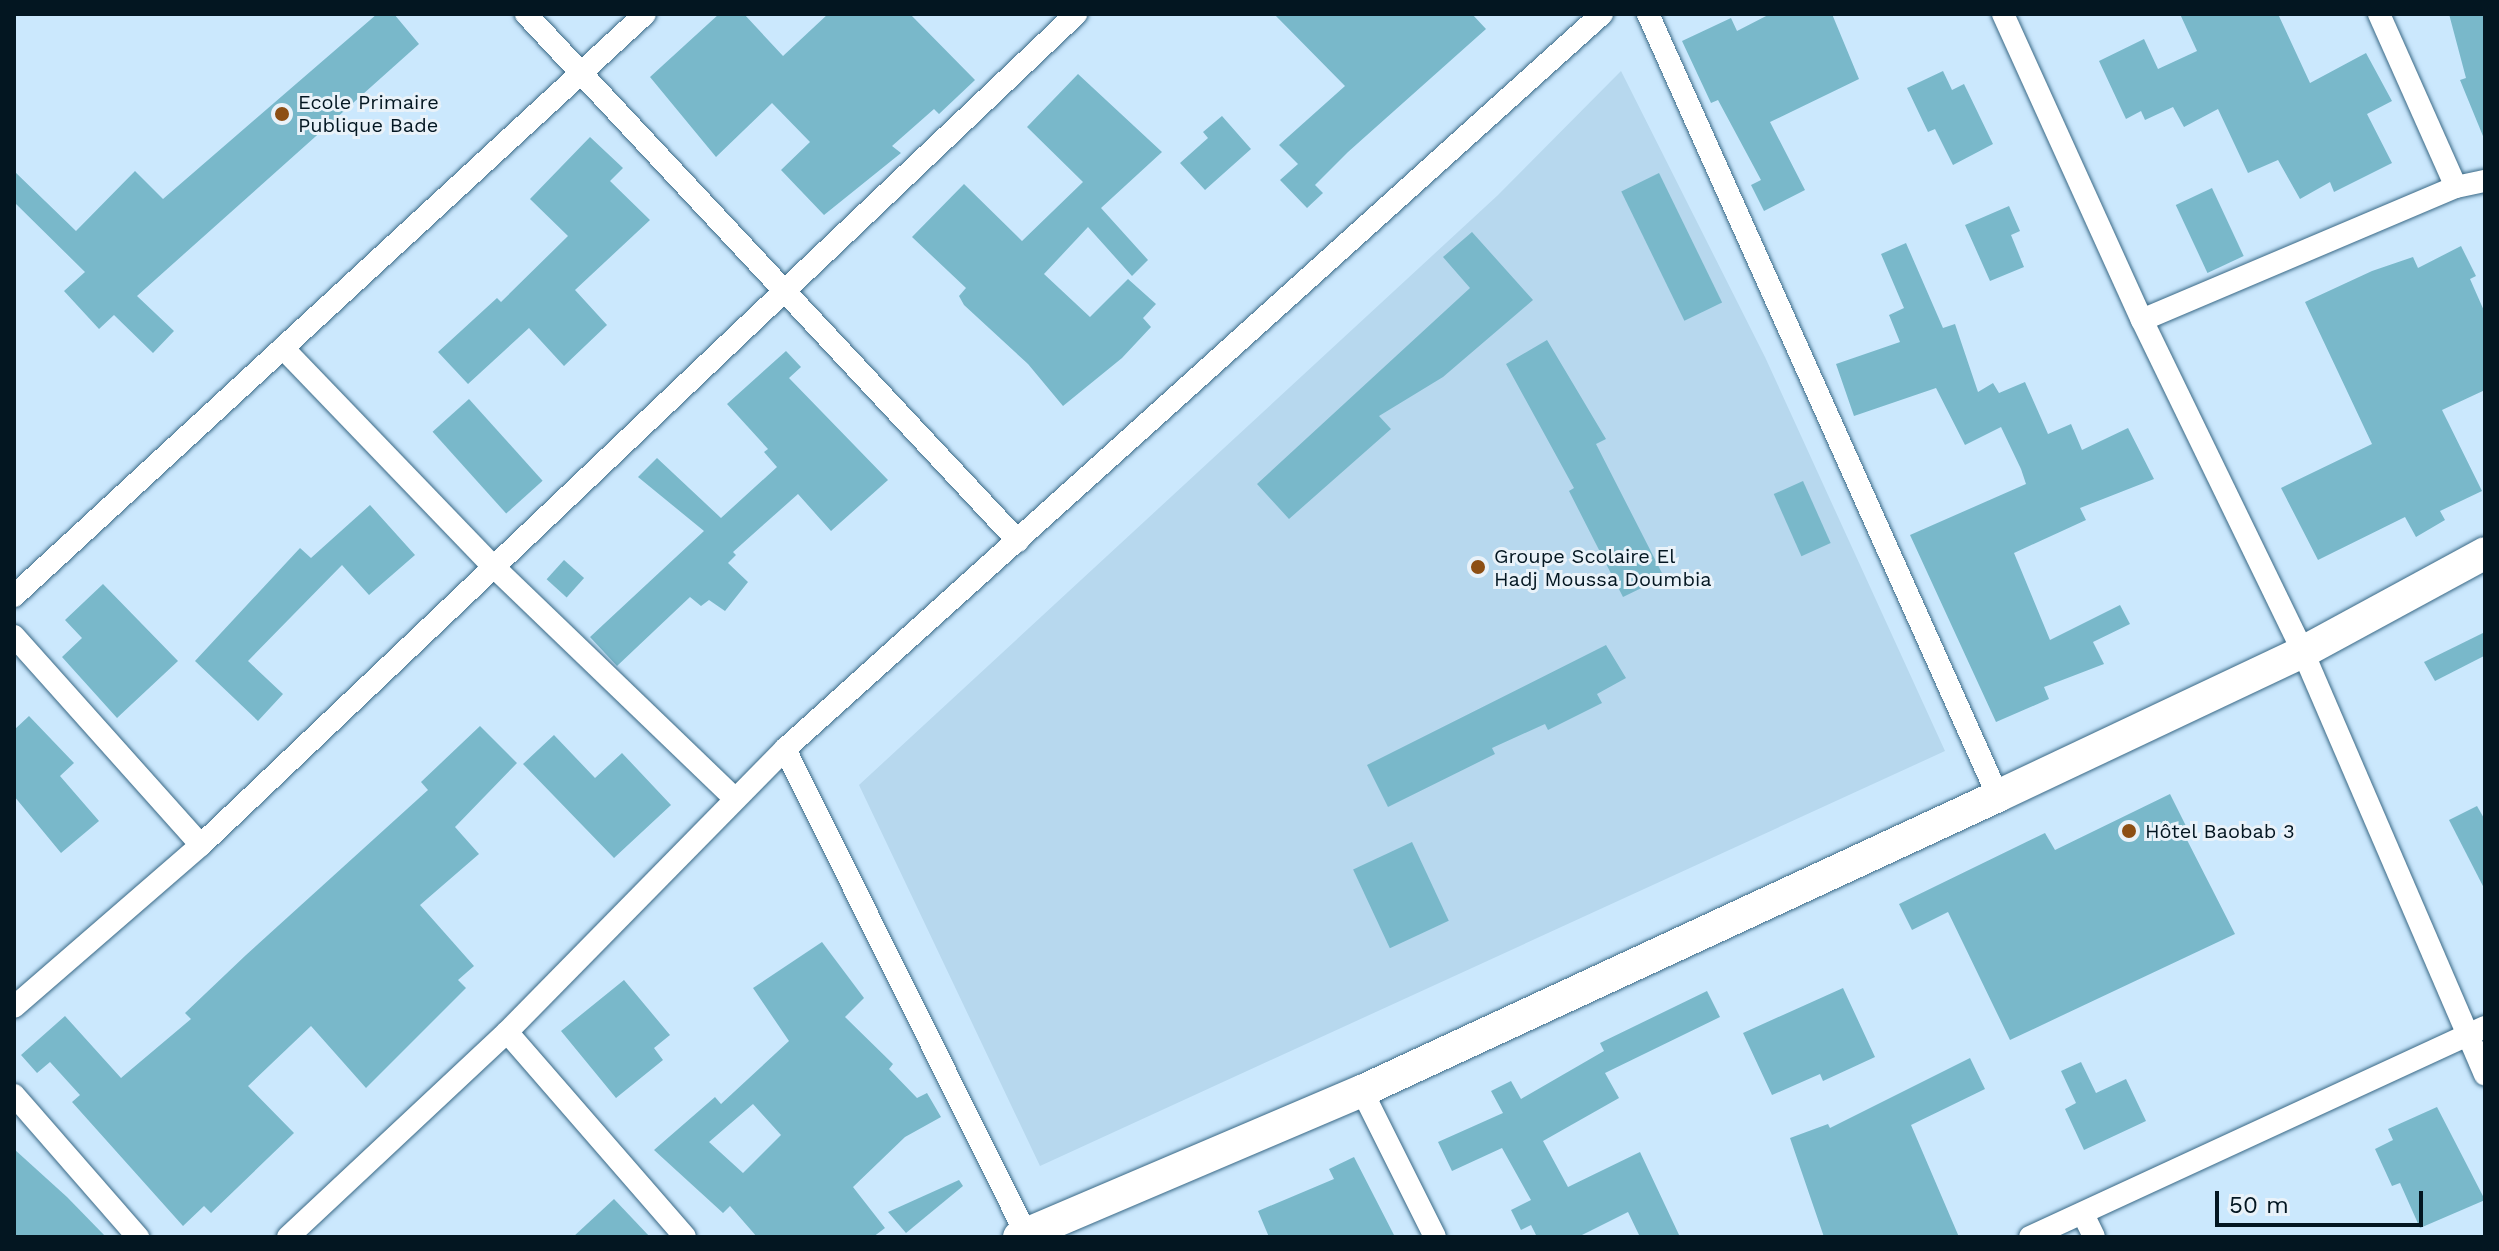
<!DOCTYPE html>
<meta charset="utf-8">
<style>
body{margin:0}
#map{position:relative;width:2499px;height:1251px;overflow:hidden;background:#cbe8fd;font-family:"Work Sans",sans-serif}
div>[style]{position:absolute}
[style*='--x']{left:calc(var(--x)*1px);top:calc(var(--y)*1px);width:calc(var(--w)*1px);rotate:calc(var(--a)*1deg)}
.built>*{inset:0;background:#b7d8ee}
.building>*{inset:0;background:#79b8ca;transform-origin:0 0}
.roads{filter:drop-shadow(0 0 2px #3a6986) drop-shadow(0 0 2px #3a6986)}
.street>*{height:22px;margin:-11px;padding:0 11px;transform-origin:11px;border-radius:11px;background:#fff}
.secondary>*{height:32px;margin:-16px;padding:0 16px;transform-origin:16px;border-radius:16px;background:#fff}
.dots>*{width:22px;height:22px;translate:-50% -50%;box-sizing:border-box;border:4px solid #e9f2f9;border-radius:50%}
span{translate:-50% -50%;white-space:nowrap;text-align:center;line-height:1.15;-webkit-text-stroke:6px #e9f2f9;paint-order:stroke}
.poi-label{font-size:20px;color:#031621}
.left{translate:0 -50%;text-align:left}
.frame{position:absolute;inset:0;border:16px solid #031621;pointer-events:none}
.scale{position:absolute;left:2215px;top:1191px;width:208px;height:36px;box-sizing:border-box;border:4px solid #031621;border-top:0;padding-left:10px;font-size:24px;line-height:28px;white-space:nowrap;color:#031621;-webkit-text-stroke:6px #e9f2f9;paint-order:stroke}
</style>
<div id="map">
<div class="built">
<i style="clip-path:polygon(1621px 71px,1765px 357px,1945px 751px,1040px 1166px,859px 785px,1498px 195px)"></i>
</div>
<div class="building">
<i style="clip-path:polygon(377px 14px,394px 14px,419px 44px,137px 296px,174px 331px,153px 353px,114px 315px,99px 329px,64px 291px,85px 272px,14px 202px,14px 171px,76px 231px,135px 171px,163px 199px)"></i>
<i style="clip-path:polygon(719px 14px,744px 14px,783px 56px,828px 14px,910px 14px,975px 80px,939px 114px,934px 109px,892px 146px,901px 153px,824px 215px,781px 170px,810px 142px,772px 103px,716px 157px,650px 77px)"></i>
<i style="clip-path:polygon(1274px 14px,1472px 14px,1486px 29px,1348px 152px,1315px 185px,1323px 193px,1307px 208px,1280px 180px,1298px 164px,1279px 145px,1345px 86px)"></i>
<i style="clip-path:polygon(1770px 14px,1832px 14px,1859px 79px,1770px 122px,1805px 190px,1764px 211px,1751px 185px,1761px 180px,1718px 100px,1711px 103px,1682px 41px,1731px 18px,1737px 31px)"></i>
<i style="clip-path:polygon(2180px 14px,2278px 14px,2310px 83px,2366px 53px,2392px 101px,2367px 114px,2392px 163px,2334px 192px,2330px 182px,2300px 199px,2278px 160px,2248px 173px,2218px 109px,2184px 127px,2173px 107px,2145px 120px,2141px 111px,2126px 119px,2099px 61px,2144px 39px,2158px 69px,2197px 51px)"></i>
<i style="clip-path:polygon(2449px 14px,2485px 14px,2485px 141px,2460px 80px,2466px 78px)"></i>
<i style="clip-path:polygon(1943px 71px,1952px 90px,1964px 84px,1993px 144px,1953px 165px,1935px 129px,1928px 132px,1907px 88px)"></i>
<i style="clip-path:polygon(1078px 74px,1162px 152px,1101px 208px,1148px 260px,1132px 276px,1088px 227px,1044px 274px,1090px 317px,1128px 279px,1156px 304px,1143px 318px,1151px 327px,1122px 358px,1063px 406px,1028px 364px,964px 305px,959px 296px,966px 288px,912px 237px,964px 184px,1022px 241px,1083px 182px,1027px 127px)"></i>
<i style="clip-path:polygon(1222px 116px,1251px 149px,1205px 190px,1180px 163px,1208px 138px,1203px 132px)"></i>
<i style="clip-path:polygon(590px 137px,623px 168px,610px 181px,650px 220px,575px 290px,607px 325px,564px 366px,529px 328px,468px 384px,438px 352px,497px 298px,501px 302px,568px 236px,530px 199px)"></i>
<i style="left:1659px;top:173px;width:144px;height:42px;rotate:64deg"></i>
<i style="left:2212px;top:188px;width:75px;height:40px;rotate:65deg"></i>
<i style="clip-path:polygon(2009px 206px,2020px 231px,2011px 235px,2024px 267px,1990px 281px,1965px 225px)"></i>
<i style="clip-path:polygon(1472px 232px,1533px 300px,1443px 377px,1379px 416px,1391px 429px,1289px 519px,1257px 484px,1470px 288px,1443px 257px)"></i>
<i style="clip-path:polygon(1906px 243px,1943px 328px,1955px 324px,1978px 392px,1993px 383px,1999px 393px,2025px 382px,2048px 434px,2071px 424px,2082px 450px,2128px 428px,2154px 479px,2080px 508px,2086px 520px,2014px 553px,2050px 640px,2120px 605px,2130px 624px,2093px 642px,2104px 664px,2044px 687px,2049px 699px,1996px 722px,1910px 535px,2026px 484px,2021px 469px,2001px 427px,1965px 445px,1936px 388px,1854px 416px,1836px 364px,1900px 342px,1889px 315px,1904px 308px,1881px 254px)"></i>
<i style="clip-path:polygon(2461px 246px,2476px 276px,2470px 279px,2485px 313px,2485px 390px,2442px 410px,2482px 491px,2440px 511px,2445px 520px,2416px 537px,2405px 517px,2318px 560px,2281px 488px,2372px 444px,2305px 302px,2372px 271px,2413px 257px,2418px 268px)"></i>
<i style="clip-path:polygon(1547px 340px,1606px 439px,1596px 444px,1664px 577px,1623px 597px,1569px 491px,1574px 488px,1506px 364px)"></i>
<i style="clip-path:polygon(786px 351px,801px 367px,789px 378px,888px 480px,831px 531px,798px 494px,733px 552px,736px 555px,728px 563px,748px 582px,725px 611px,709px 600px,701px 606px,690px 597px,617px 666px,590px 637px,704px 531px,638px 477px,657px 458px,721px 518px,777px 467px,764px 452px,768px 449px,727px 404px)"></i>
<i style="left:469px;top:399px;width:110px;height:49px;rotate:48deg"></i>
<i style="left:1803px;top:481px;width:68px;height:32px;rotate:66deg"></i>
<i style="clip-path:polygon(370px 505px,415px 555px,369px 595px,342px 565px,248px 661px,283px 694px,258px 721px,195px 661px,300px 548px,311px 558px)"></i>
<i style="left:564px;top:560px;width:27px;height:26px;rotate:42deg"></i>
<i style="clip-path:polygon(103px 584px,178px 661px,117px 718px,62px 657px,82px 638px,65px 620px)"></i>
<i style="clip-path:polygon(2485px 632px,2484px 656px,2435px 681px,2424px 662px)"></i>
<i style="clip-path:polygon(1606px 645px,1626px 678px,1597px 694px,1602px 703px,1548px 730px,1545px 724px,1492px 748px,1495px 754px,1388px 807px,1367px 765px)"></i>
<i style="clip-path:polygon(29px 716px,74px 763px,60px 776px,99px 821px,61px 853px,14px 796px,14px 730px)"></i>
<i style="clip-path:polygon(480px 726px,517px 763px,455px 827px,479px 854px,420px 905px,474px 966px,458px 980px,466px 988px,366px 1088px,311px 1026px,248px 1086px,294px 1133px,211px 1213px,204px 1206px,183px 1226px,72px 1102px,80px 1095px,50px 1062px,37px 1073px,21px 1055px,65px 1016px,121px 1078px,191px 1019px,185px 1013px,246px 955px,428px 790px,421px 782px)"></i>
<i style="clip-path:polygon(554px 735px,595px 778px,622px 753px,671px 805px,614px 858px,523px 764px)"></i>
<i style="clip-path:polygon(2170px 794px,2191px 836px,2186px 838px,2235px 934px,2010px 1040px,1948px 912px,1912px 930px,1899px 904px,2045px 833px,2055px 850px)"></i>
<i style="clip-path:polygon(2477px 806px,2485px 820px,2485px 890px,2449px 820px)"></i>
<i style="left:1412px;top:842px;width:87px;height:65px;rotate:65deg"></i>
<i style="clip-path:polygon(evenodd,822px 942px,864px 998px,845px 1017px,893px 1064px,889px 1069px,917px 1098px,927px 1093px,941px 1117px,905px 1137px,853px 1187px,885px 1228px,873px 1237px,757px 1237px,730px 1206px,723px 1213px,654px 1150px,715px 1097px,721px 1104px,789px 1041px,753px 988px,822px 942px,753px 1104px,781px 1135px,743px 1173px,709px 1142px,753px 1104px)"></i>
<i style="clip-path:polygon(624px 980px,670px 1035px,654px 1048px,663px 1060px,616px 1098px,561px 1031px)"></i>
<i style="clip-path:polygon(1843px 988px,1875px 1057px,1823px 1081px,1820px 1074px,1772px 1095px,1743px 1033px)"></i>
<i style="clip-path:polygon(1707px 991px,1720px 1017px,1605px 1073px,1619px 1098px,1543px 1141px,1568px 1187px,1640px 1152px,1680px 1237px,1640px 1237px,1628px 1212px,1578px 1237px,1537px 1237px,1531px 1225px,1521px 1230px,1511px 1210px,1531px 1200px,1502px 1148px,1452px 1171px,1438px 1142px,1503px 1113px,1491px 1091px,1511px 1081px,1521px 1099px,1604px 1051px,1600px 1043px)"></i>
<i style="clip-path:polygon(1970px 1058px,1985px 1089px,1911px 1125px,1959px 1237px,1824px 1237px,1790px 1138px,1828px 1124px,1830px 1128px)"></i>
<i style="clip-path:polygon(2081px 1062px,2096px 1093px,2126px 1079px,2146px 1121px,2084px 1150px,2065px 1109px,2076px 1103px,2061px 1071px)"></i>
<i style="clip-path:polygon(2437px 1107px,2485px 1200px,2420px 1228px,2400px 1183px,2392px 1186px,2375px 1149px,2393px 1140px,2388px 1129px)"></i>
<i style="clip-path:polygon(14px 1149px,67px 1197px,106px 1237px,14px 1237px)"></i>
<i style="clip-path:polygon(1354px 1157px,1395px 1237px,1269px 1237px,1258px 1211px,1334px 1179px,1329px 1169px)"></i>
<i style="clip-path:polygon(959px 1180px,963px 1186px,906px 1233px,888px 1212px)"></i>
<i style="clip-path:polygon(614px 1199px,650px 1237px,573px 1237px)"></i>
</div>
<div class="roads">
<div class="street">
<i style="--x:526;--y:14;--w:721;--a:46.97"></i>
<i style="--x:1648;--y:14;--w:857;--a:65.89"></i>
<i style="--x:2003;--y:14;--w:336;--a:65.6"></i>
<i style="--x:2142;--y:320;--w:369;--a:64.1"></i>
<i style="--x:2303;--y:652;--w:460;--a:66.7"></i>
<i style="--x:2379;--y:14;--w:189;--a:66"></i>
<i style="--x:2142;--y:320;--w:341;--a:-23"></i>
<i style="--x:2456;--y:187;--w:30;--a:-12"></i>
<i style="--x:283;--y:348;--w:303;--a:46.1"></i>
<i style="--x:493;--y:566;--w:335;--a:43.9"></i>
<i style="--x:14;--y:596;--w:858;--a:-42.69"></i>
<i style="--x:14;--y:636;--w:280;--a:48.2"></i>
<i style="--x:785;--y:749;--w:542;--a:63.58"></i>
<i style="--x:14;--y:1007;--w:247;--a:-40.9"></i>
<i style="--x:201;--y:845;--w:1207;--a:-43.52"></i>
<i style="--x:507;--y:1032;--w:271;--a:49"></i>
<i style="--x:1362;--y:1091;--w:163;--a:63.4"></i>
<i style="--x:14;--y:1095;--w:189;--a:48.9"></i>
<i style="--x:2083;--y:1214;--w:25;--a:64"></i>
<i style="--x:288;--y:1237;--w:300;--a:-43.1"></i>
<i style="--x:507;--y:1032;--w:397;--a:-45.5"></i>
<i style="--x:785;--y:749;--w:1099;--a:-41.98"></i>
<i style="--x:2030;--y:1237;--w:501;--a:-24.78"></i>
</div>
<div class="secondary">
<i style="--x:1019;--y:1237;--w:373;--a:-23.1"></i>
<i style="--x:1362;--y:1091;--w:701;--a:-24.88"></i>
<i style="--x:1998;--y:796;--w:337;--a:-25.3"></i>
<i style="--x:2303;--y:652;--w:207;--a:-28.5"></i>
</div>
</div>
<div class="dots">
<i style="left:282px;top:114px;background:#8d4f14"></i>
<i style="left:1478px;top:567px;background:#8d4f14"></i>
<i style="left:2129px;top:831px;background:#8d4f14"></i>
</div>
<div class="poi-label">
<span class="left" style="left:298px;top:114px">Ecole Primaire<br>Publique Bade</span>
<span class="left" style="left:1494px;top:568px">Groupe Scolaire El<br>Hadj Moussa Doumbia</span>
<span class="left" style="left:2145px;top:831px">Hôtel Baobab 3</span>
</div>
<div class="frame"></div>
<div class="scale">50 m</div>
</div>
